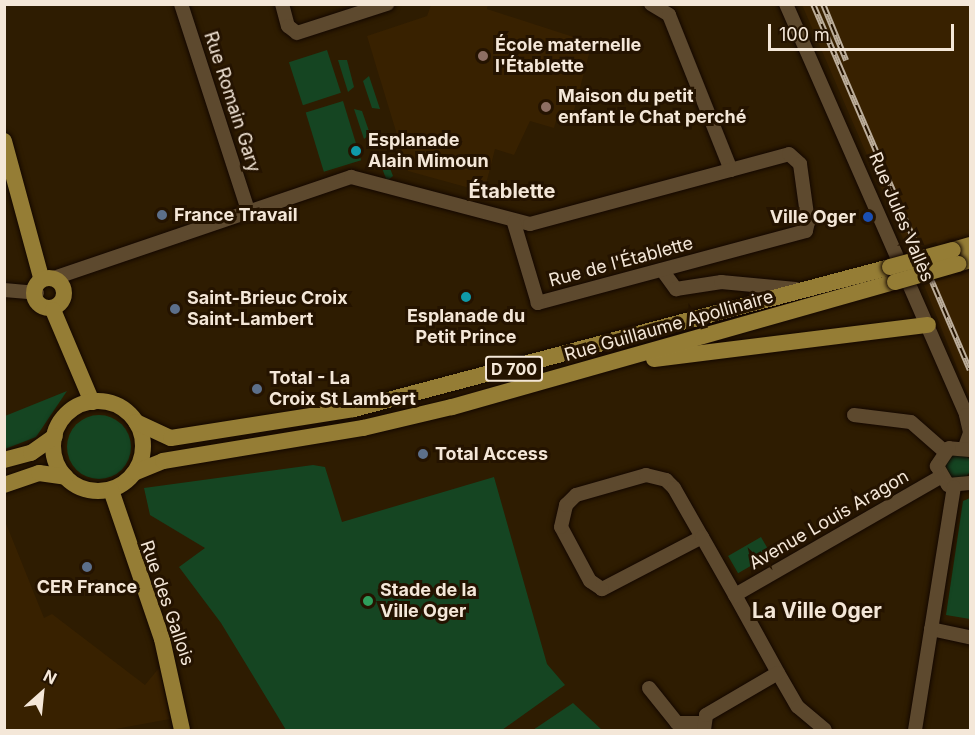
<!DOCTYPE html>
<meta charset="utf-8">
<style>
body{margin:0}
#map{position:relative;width:975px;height:735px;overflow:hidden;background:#2e1c01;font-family:Inter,sans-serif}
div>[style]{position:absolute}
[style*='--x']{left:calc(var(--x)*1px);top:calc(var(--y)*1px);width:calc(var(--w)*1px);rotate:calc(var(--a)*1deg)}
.built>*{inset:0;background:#382100}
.green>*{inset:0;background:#154522;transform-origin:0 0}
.round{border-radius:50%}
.roads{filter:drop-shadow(0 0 2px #130700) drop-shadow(0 0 2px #130700)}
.minor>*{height:14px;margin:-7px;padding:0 7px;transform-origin:7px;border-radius:7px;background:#5d492e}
.major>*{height:16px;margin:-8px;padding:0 8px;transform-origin:8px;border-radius:8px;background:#957d35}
.major>.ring{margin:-8px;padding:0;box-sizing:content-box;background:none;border:16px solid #957d35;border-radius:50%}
.rail>*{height:6px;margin-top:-3px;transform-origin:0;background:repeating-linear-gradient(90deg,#241300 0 11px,#bcae9b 0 22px);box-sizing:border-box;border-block:2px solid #bcae9b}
.bridges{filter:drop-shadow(0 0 2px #130700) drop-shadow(0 0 2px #130700)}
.major-bridge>*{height:16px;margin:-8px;padding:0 8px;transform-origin:8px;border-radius:8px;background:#957d35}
.dots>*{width:16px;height:16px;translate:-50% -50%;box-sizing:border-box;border:3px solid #241300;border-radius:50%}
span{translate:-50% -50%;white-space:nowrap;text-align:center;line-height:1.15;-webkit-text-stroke:6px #241300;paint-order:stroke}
.shield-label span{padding:2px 4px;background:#241300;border:2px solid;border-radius:4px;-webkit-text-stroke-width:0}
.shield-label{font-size:16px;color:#f4e7d8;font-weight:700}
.poi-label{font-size:18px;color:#f4e7d8;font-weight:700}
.left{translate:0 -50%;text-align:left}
.right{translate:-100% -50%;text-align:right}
.street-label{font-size:18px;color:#f4e7d8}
.neighbourhood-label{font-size:20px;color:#f4e7d8;font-weight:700}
.quarter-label{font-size:21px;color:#f4e7d8;font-weight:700}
.frame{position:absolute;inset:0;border:6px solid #f4e7d8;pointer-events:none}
.north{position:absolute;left:12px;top:663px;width:60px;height:60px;-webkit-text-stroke:4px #241300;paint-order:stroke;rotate:27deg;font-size:16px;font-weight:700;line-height:24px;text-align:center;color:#f4e7d8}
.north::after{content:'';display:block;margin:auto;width:21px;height:27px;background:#f4e7d8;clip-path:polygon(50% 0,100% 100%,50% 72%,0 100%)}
.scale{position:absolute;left:768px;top:24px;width:186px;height:27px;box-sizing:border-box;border:3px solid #f4e7d8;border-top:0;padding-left:8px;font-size:18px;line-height:21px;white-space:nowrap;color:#f4e7d8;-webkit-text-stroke:4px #241300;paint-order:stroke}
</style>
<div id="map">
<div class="built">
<i style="clip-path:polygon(488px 4px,487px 9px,592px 43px,573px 114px,559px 110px,554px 128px,530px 121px,514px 155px,495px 149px,484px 192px,408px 171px,367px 36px,427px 16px,431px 5px)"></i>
<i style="clip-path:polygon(802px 5px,970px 5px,970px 400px,924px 285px,951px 277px,936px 242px,908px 250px)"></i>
<i style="clip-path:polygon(5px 521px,44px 618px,52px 614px,145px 685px,159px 668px,170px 719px,110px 730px,5px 730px)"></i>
</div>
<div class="green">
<i style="left:327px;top:50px;width:45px;height:40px;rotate:72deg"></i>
<i style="clip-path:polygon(338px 60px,347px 60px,354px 87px,348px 92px)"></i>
<i style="clip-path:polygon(369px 76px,380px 109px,372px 108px,363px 81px)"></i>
<i style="left:343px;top:101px;width:62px;height:39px;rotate:73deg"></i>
<i style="clip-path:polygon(354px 109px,362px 111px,370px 134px,364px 139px)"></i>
<i style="clip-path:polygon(378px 158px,386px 158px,393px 176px,387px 181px)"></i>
<i style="clip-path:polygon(67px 391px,36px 437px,5px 449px,5px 416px)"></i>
<i class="round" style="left:67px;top:415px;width:64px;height:64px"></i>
<i class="round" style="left:945px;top:453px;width:26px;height:26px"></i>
<i style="clip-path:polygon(313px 465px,325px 467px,342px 522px,494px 477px,547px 664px,565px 685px,502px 730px,286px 730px,221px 623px,179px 567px,205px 548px,150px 515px,144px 488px)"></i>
<i style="clip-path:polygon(970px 498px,970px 619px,946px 615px,963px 501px)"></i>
<i style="left:761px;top:537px;width:20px;height:38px;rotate:60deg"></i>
<i style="clip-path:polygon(573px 703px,602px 730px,533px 730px)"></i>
</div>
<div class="roads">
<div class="minor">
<i style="--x:181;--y:4;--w:217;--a:72"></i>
<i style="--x:282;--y:4;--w:23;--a:75"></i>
<i style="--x:288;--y:26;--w:11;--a:38"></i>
<i style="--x:297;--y:33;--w:95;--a:-17.9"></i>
<i style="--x:651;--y:4;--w:21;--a:31"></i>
<i style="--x:669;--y:15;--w:167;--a:68.2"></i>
<i style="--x:786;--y:4;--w:449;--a:66.3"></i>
<i style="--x:966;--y:415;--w:18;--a:77"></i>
<i style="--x:970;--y:433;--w:15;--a:110"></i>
<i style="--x:662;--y:270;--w:24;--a:54"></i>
<i style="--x:676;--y:289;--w:46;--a:-8.8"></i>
<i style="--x:721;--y:282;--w:75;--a:5.3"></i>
<i style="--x:54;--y:278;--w:314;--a:-18.8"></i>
<i style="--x:351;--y:177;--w:185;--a:14.7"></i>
<i style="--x:530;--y:224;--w:268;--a:-15.1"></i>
<i style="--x:789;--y:154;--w:15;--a:42"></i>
<i style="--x:800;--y:164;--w:59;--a:82.1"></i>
<i style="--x:808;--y:222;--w:9;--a:103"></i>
<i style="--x:806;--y:231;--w:278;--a:165"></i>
<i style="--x:538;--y:303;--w:84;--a:-106.7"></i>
<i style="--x:4;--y:290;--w:33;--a:5"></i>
<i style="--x:854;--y:415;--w:57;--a:7"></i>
<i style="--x:911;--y:422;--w:44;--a:41.3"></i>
<i style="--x:970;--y:450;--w:21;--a:-175"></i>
<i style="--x:949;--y:448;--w:22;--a:124"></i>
<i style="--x:937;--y:466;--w:22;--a:60"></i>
<i style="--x:948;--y:485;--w:22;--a:-5"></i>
<i style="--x:702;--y:537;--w:113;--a:152.5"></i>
<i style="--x:602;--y:589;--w:14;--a:-146"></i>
<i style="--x:590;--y:581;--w:61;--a:-118.2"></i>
<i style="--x:561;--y:527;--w:23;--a:-77"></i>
<i style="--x:566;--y:505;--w:14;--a:-45"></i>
<i style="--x:576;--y:495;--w:73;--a:-15.9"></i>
<i style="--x:646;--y:475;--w:21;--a:14"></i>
<i style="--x:666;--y:480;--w:11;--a:45"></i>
<i style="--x:674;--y:488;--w:56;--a:60.3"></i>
<i style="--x:702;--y:537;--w:67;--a:60.4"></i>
<i style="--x:735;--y:595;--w:89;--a:61.1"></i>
<i style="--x:778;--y:673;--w:39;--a:60"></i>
<i style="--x:798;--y:707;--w:35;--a:40"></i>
<i style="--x:735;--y:595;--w:237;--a:-29.9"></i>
<i style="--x:931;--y:629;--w:40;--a:12"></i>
<i style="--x:649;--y:688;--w:45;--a:51.3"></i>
<i style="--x:677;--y:723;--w:24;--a:0"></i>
<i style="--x:704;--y:730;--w:15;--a:-82"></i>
<i style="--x:706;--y:715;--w:83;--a:-30.3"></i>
<i style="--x:915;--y:730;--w:246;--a:-80.9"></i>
</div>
<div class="major">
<i style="--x:4;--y:141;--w:141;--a:74.8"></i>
<i style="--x:953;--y:250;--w:18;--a:-16"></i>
<i style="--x:958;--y:264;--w:13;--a:-18"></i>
<i class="ring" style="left:34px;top:278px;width:14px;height:14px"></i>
<i style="--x:53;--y:310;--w:100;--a:67"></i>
<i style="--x:654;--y:359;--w:276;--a:-7.1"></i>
<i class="ring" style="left:53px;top:401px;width:74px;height:74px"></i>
<i style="--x:136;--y:422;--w:38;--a:25"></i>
<i style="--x:171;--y:438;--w:185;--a:-9"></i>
<i style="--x:354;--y:409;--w:554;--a:-14.84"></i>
<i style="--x:4;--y:460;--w:28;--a:-15"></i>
<i style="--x:31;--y:453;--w:29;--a:-35"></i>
<i style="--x:136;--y:472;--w:29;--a:-22"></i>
<i style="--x:163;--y:461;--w:203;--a:-9.4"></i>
<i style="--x:363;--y:428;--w:91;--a:-13.3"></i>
<i style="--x:452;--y:407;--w:460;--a:-15.8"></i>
<i style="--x:4;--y:485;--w:37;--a:-19"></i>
<i style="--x:39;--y:473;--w:27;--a:8"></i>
<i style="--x:111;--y:490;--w:157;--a:71.1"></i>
<i style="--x:162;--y:639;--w:93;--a:77.6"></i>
</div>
</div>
<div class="rail">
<i style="--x:813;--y:4;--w:398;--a:66.8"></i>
<i style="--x:823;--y:4;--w:61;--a:67.7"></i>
</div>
<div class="bridges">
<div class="major-bridge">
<i style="--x:890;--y:267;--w:65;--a:-15.1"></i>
<i style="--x:895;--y:282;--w:66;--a:-15.9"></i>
</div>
</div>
<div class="dots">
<i style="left:483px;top:56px;background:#8d6e63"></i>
<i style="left:546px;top:107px;background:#8d6e63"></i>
<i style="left:356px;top:151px;background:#0f9aa8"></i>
<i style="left:162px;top:215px;background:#5c6f8a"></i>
<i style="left:868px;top:217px;background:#1a4fb4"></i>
<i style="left:466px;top:297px;background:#0f9aa8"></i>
<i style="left:175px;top:309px;background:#5c6f8a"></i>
<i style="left:257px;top:389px;background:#5c6f8a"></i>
<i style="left:423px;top:454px;background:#5c6f8a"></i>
<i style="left:87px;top:567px;background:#5c6f8a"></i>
<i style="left:368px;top:601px;background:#2e9e5b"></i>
</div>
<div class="shield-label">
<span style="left:514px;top:369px">D 700</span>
</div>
<div class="poi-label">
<span class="left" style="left:495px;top:56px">École maternelle<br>l'Établette</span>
<span class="left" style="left:558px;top:107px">Maison du petit<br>enfant le Chat perché</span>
<span class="left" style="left:368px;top:151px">Esplanade<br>Alain Mimoun</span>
<span class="left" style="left:174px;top:215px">France Travail</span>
<span class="right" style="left:856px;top:217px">Ville Oger</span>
<span class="left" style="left:187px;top:309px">Saint-Brieuc Croix<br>Saint-Lambert</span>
<span style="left:466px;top:327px">Esplanade du<br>Petit Prince</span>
<span class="left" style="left:269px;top:389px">Total - La<br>Croix St Lambert</span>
<span class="left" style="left:435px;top:454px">Total Access</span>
<span style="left:87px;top:587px">CER France</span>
<span class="left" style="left:380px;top:601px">Stade de la<br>Ville Oger</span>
</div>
<div class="street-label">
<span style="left:232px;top:102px;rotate:72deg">Rue Romain Gary</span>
<span style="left:901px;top:217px;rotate:67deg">Rue Jules Vallès</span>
<span style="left:621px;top:262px;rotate:-15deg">Rue de l'Établette</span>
<span style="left:669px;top:326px;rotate:-16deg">Rue Guillaume Apollinaire</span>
<span style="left:829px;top:520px;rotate:-30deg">Avenue Louis Aragon</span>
<span style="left:167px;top:603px;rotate:71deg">Rue des Gallois</span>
</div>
<div class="neighbourhood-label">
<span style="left:512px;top:191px">Établette</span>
</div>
<div class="quarter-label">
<span style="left:817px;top:611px">La Ville Oger</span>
</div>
<div class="frame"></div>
<div class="north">N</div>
<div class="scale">100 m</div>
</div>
